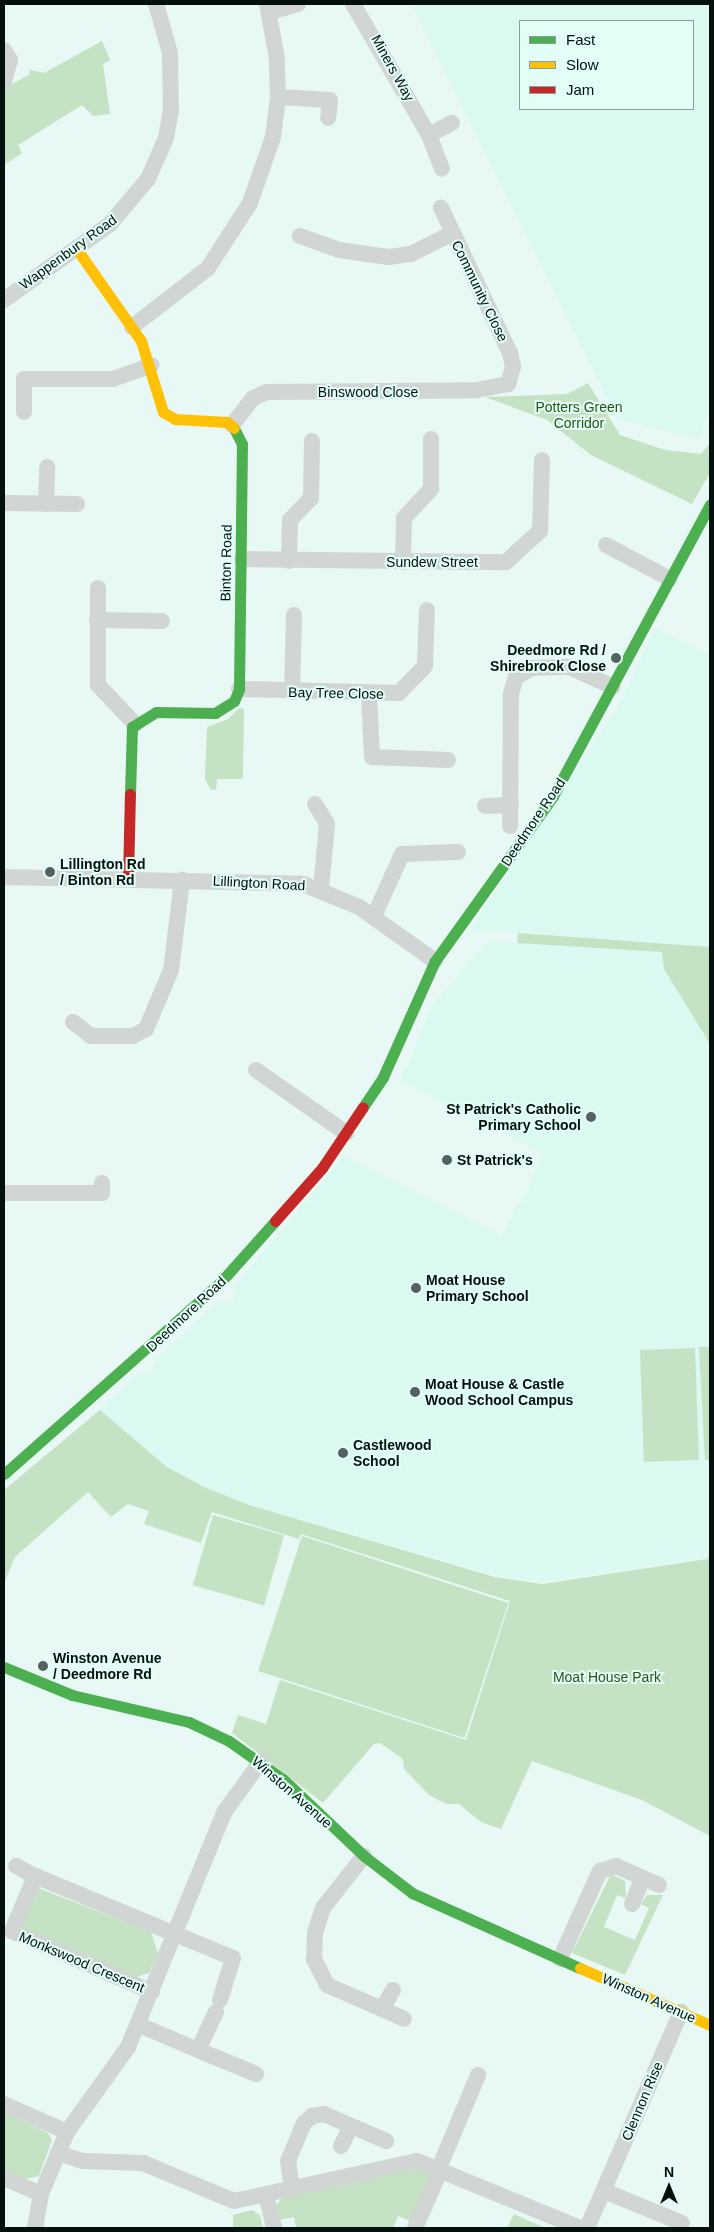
<!DOCTYPE html>
<html>
<head>
<meta charset="utf-8">
<style>
  body { margin:0 }
  #map { position:relative; width:714px; height:2232px; overflow:hidden; background:#e8f8f4; font-family:Arial,sans-serif }
  div>[style] { position:absolute }
  .built>* { inset:0; background:#d9f9f1 }
  .green>* { inset:0; background:#c5e2c4; transform-origin:0 0 }
  .street>* { height:16px; margin:-8px; padding:0 8px; transform-origin:8px; border-radius:8px; background:#d1d5d4 }
  .fast>* { height:11px; margin:-5.5px; padding:0 5.5px; transform-origin:5.5px; border-radius:5.5px; background:#4caf50 }
  .slow>* { height:11px; margin:-5.5px; padding:0 5.5px; transform-origin:5.5px; border-radius:5.5px; background:#ffc107 }
  .jam>* { height:11px; margin:-5.5px; padding:0 5.5px; transform-origin:5.5px; border-radius:5.5px; background:#c62828 }
  .dots>* { width:14px; height:14px; translate:-50% -50%; box-sizing:border-box; border:2px solid #e2fef7; border-radius:50% }
  span { translate:-50% -50%; white-space:nowrap; text-align:center; line-height:1.15; -webkit-text-stroke:4px #e2fef7; paint-order:stroke }
  .street-label { font-size:14px; color:#04100d }
  .park-label { font-size:14px; color:#285515 }
  .poi-label { font-size:14px; color:#04100d; font-weight:700 }
  .right { translate:-100% -50%; text-align:right }
  .left { translate:0 -50%; text-align:left }
  .frame { position:absolute; inset:0; border:5px solid #04100d; pointer-events:none }
  .legend { position:absolute; left:519px; top:20px; width:175px; height:90px; box-sizing:border-box; background:#e2fef7; border:1px solid #899f99; margin:0; padding:6px 9px; list-style:none; font-size:15px; color:#04100d }
  .legend li { display:flex; align-items:center; gap:10px; height:25px }
  .legend b { width:25px; border:1px solid #899f99 }
  .north { position:absolute; left:644px; top:2162px; width:50px; height:50px; -webkit-text-stroke:4px #e2fef7; paint-order:stroke; rotate:0deg; font-size:14px; font-weight:700; line-height:20px; text-align:center; color:#04100d }
  .north::after { content:''; display:block; margin:auto; width:18px; height:22px; background:#04100d; clip-path:polygon(50% 0,100% 100%,50% 72%,0 100%) }
</style>
</head>
<body>
<div id="map">
  <div class="built">
    <i style="clip-path:polygon(evenodd,412px 4px,710px 4px,710px 405px,700px 439px,617px 418px,412px 4px,520px 21px,693px 21px,693px 109px,520px 109px,520px 21px)"></i>
    <i style="clip-path:polygon(655px 628px,710px 655px,710px 947px,471px 929px,620px 704px)"></i>
    <i style="clip-path:polygon(489px 941px,662px 952px,664px 969px,710px 1044px,710px 1552px,706px 1558px,541px 1582px,495px 1575px,250px 1505px,206px 1488px,169px 1467px,100px 1410px,139px 1374px,151px 1374px,158px 1357px,218px 1302px,230px 1304px,235px 1298px,234px 1287px,344px 1157px,502px 1236px,518px 1203px,522px 1205px,543px 1153px,401px 1081px,432px 1006px)"></i>
  </div>
  <div class="green">
    <i style="clip-path:polygon(102px 41px,110px 60px,103px 64px,110px 114px,93px 116px,82px 105px,18px 145px,22px 153px,4px 165px,4px 88px,29px 75px,30px 70px,44px 73px)"></i>
    <i style="clip-path:polygon(588px 383px,620px 435px,665px 450px,701px 454px,710px 443px,710px 473px,692px 504px,591px 455px,547px 420px,485px 397px,567px 394px)"></i>
    <i style="clip-path:polygon(239px 708px,244px 709px,243px 779px,217px 779px,216px 790px,211px 790px,205px 779px,207px 727px,228px 719px)"></i>
    <i style="clip-path:polygon(518px 933px,710px 947px,710px 1044px,664px 969px,662px 952px,517px 943px)"></i>
    <i style="clip-path:polygon(699px 1347px,710px 1347px,710px 1460px,705px 1460px)"></i>
    <i style="left:695px;top:1348px;width:112px;height:55px;rotate:88deg"></i>
    <i style="clip-path:polygon(100px 1410px,167px 1467px,206px 1488px,252px 1506px,495px 1577px,542px 1584px,707px 1559px,710px 1554px,710px 1836px,642px 1800px,532px 1761px,501px 1829px,481px 1822px,459px 1804px,446px 1804px,429px 1795px,404px 1769px,403px 1759px,380px 1743px,374px 1744px,323px 1803px,232px 1733px,238px 1715px,266px 1724px,280px 1680px,466px 1740px,510px 1601px,301px 1534px,299px 1539px,212px 1512px,201px 1543px,144px 1524px,149px 1511px,128px 1504px,111px 1517px,88px 1492px,15px 1557px,4px 1584px,4px 1490px)"></i>
    <i style="left:213px;top:1515px;width:74px;height:73px;rotate:16deg"></i>
    <i style="left:302px;top:1536px;width:217px;height:142px;rotate:18deg"></i>
    <i style="clip-path:polygon(611px 1874px,625px 1881px,626px 1898px,617px 1895px,604px 1927px,635px 1940px,649px 1908px,641px 1904px,647px 1895px,663px 1895px,625px 1975px,572px 1953px)"></i>
    <i style="clip-path:polygon(38px 1888px,151px 1932px,158px 1953px,149px 1973px,133px 1978px,25px 1932px,22px 1925px)"></i>
    <i style="clip-path:polygon(4px 2112px,48px 2133px,52px 2140px,39px 2176px,26px 2179px,4px 2171px)"></i>
    <i style="clip-path:polygon(415px 2167px,430px 2175px,412px 2222px,398px 2216px,393px 2228px,296px 2228px,294px 2217px,279px 2220px,277px 2204px,283px 2197px)"></i>
    <i style="clip-path:polygon(252px 2210px,260px 2215px,263px 2228px,233px 2228px,233px 2215px)"></i>
    <i style="clip-path:polygon(514px 2214px,545px 2228px,507px 2228px)"></i>
  </div>
  <div class="street">
    <i style="left:353px;top:4px;width:151px;rotate:59.9deg"></i>
    <i style="left:429px;top:135px;width:36px;rotate:69deg"></i>
    <i style="left:270px;top:12px;width:29px;rotate:-16deg"></i>
    <i style="left:4px;top:50px;width:12px;rotate:59deg"></i>
    <i style="left:10px;top:60px;width:22px;rotate:106deg"></i>
    <i style="left:278px;top:97px;width:52px;rotate:3.3deg"></i>
    <i style="left:330px;top:100px;width:18px;rotate:96deg"></i>
    <i style="left:429px;top:135px;width:26px;rotate:-28deg"></i>
    <i style="left:300px;top:236px;width:41px;rotate:19.7deg"></i>
    <i style="left:339px;top:250px;width:50px;rotate:8deg"></i>
    <i style="left:389px;top:257px;width:22px;rotate:-8deg"></i>
    <i style="left:411px;top:254px;width:47px;rotate:-26.6deg"></i>
    <i style="left:4px;top:300px;width:130px;rotate:-35.6deg"></i>
    <i style="left:110px;top:224px;width:59px;rotate:-49.8deg"></i>
    <i style="left:148px;top:179px;width:45px;rotate:-66.3deg"></i>
    <i style="left:166px;top:138px;width:27px;rotate:-80deg"></i>
    <i style="left:171px;top:111px;width:58px;rotate:-91deg"></i>
    <i style="left:170px;top:53px;width:51px;rotate:-105.9deg"></i>
    <i style="left:132px;top:327px;width:96px;rotate:-37.8deg"></i>
    <i style="left:208px;top:268px;width:77px;rotate:-57.1deg"></i>
    <i style="left:250px;top:203px;width:70px;rotate:-70.8deg"></i>
    <i style="left:273px;top:137px;width:40px;rotate:-82.9deg"></i>
    <i style="left:278px;top:97px;width:38px;rotate:-92deg"></i>
    <i style="left:277px;top:59px;width:56px;rotate:-100.3deg"></i>
    <i style="left:24px;top:412px;width:33px;rotate:-90deg"></i>
    <i style="left:24px;top:379px;width:89px"></i>
    <i style="left:113px;top:379px;width:41px;rotate:-19.7deg"></i>
    <i style="left:232px;top:425px;width:34px;rotate:-52deg"></i>
    <i style="left:253px;top:398px;width:15px;rotate:-23deg"></i>
    <i style="left:267px;top:392px;width:210px;rotate:-0.5deg"></i>
    <i style="left:477px;top:390px;width:32px;rotate:-11deg"></i>
    <i style="left:508px;top:384px;width:19px;rotate:-74deg"></i>
    <i style="left:513px;top:366px;width:13px;rotate:-103deg"></i>
    <i style="left:510px;top:353px;width:161px;rotate:-115.4deg"></i>
    <i style="left:4px;top:503px;width:73px;rotate:0.8deg"></i>
    <i style="left:46px;top:504px;width:37px;rotate:-88deg"></i>
    <i style="left:606px;top:545px;width:72px;rotate:28deg"></i>
    <i style="left:242px;top:559px;width:264px;rotate:0.7deg"></i>
    <i style="left:506px;top:562px;width:46px;rotate:-42.4deg"></i>
    <i style="left:540px;top:531px;width:71px;rotate:-88.4deg"></i>
    <i style="left:289px;top:561px;width:41px;rotate:-88.6deg"></i>
    <i style="left:290px;top:520px;width:30px;rotate:-46deg"></i>
    <i style="left:311px;top:498px;width:57px;rotate:-89deg"></i>
    <i style="left:403px;top:562px;width:44px;rotate:-88.7deg"></i>
    <i style="left:404px;top:518px;width:40px;rotate:-47deg"></i>
    <i style="left:431px;top:489px;width:50px;rotate:-90deg"></i>
    <i style="left:98px;top:588px;width:97px;rotate:90deg"></i>
    <i style="left:98px;top:685px;width:54px;rotate:46.5deg"></i>
    <i style="left:97px;top:620px;width:65px;rotate:0.9deg"></i>
    <i style="left:239px;top:689px;width:160px;rotate:1.4deg"></i>
    <i style="left:399px;top:693px;width:37px;rotate:-46deg"></i>
    <i style="left:425px;top:666px;width:56px;rotate:-88deg"></i>
    <i style="left:292px;top:692px;width:77px;rotate:-88.5deg"></i>
    <i style="left:369px;top:693px;width:64px;rotate:87.3deg"></i>
    <i style="left:372px;top:757px;width:76px;rotate:2.3deg"></i>
    <i style="left:315px;top:804px;width:23px;rotate:59deg"></i>
    <i style="left:327px;top:824px;width:65px;rotate:95.3deg"></i>
    <i style="left:485px;top:806px;width:26px;rotate:-2deg"></i>
    <i style="left:510px;top:826px;width:132px;rotate:-89.6deg"></i>
    <i style="left:511px;top:694px;width:18px;rotate:-74deg"></i>
    <i style="left:516px;top:677px;width:18px;rotate:-29deg"></i>
    <i style="left:532px;top:668px;width:37px;rotate:-2deg"></i>
    <i style="left:569px;top:667px;width:48px;rotate:24.4deg"></i>
    <i style="left:4px;top:877px;width:299px;rotate:1.3deg"></i>
    <i style="left:303px;top:884px;width:61px;rotate:22.3deg"></i>
    <i style="left:359px;top:907px;width:93px;rotate:35.4deg"></i>
    <i style="left:374px;top:916px;width:68px;rotate:-65.7deg"></i>
    <i style="left:402px;top:854px;width:56px;rotate:-2deg"></i>
    <i style="left:73px;top:1022px;width:23px;rotate:38deg"></i>
    <i style="left:91px;top:1036px;width:42px"></i>
    <i style="left:133px;top:1036px;width:15px;rotate:-28deg"></i>
    <i style="left:146px;top:1029px;width:64px;rotate:-67deg"></i>
    <i style="left:171px;top:970px;width:91px;rotate:-83deg"></i>
    <i style="left:256px;top:1070px;width:110px;rotate:35deg"></i>
    <i style="left:4px;top:1193px;width:98px"></i>
    <i style="left:102px;top:1193px;width:10px;rotate:-90deg"></i>
    <i style="left:364px;top:1856px;width:66px;rotate:128.3deg"></i>
    <i style="left:323px;top:1908px;width:26px;rotate:108deg"></i>
    <i style="left:315px;top:1933px;width:26px;rotate:92deg"></i>
    <i style="left:314px;top:1959px;width:29px;rotate:63deg"></i>
    <i style="left:327px;top:1985px;width:60px;rotate:23.6deg"></i>
    <i style="left:382px;top:2009px;width:22px;rotate:-60deg"></i>
    <i style="left:16px;top:1866px;width:21px;rotate:28deg"></i>
    <i style="left:632px;top:1904px;width:28px;rotate:-67deg"></i>
    <i style="left:560px;top:1959px;width:97px;rotate:-65.6deg"></i>
    <i style="left:600px;top:1871px;width:17px;rotate:-17deg"></i>
    <i style="left:616px;top:1866px;width:47px;rotate:23.8deg"></i>
    <i style="left:152px;top:1992px;width:153px;rotate:-156.5deg"></i>
    <i style="left:12px;top:1931px;width:60px;rotate:-67.3deg"></i>
    <i style="left:35px;top:1876px;width:214px;rotate:22.5deg"></i>
    <i style="left:233px;top:1958px;width:44px;rotate:107.2deg"></i>
    <i style="left:382px;top:2009px;width:24px;rotate:24deg"></i>
    <i style="left:139px;top:2025px;width:64px;rotate:23deg"></i>
    <i style="left:198px;top:2050px;width:42px;rotate:-64.7deg"></i>
    <i style="left:198px;top:2050px;width:63px;rotate:22.5deg"></i>
    <i style="left:4px;top:2104px;width:69px;rotate:24deg"></i>
    <i style="left:341px;top:2146px;width:22px;rotate:-63deg"></i>
    <i style="left:58px;top:2153px;width:26px;rotate:18deg"></i>
    <i style="left:83px;top:2161px;width:60px;rotate:1.9deg"></i>
    <i style="left:143px;top:2163px;width:99px;rotate:22.7deg"></i>
    <i style="left:234px;top:2201px;width:187px;rotate:-12.3deg"></i>
    <i style="left:417px;top:2161px;width:176px;rotate:22.3deg"></i>
    <i style="left:439px;top:2168px;width:101px;rotate:-67.2deg"></i>
    <i style="left:4px;top:2178px;width:40px;rotate:23.4deg"></i>
    <i style="left:292px;top:2189px;width:28px;rotate:-98deg"></i>
    <i style="left:288px;top:2161px;width:41px;rotate:-67.2deg"></i>
    <i style="left:304px;top:2123px;width:11px;rotate:-41deg"></i>
    <i style="left:312px;top:2116px;width:12px;rotate:-9deg"></i>
    <i style="left:324px;top:2114px;width:68px;rotate:23.5deg"></i>
    <i style="left:604px;top:2191px;width:84px;rotate:22.3deg"></i>
    <i style="left:266px;top:2195px;width:34px;rotate:76deg"></i>
    <i style="left:35px;top:2228px;width:35px;rotate:-80deg"></i>
    <i style="left:41px;top:2194px;width:67px;rotate:-67.2deg"></i>
    <i style="left:67px;top:2132px;width:105px;rotate:-54.3deg"></i>
    <i style="left:128px;top:2047px;width:255px;rotate:-67.7deg"></i>
    <i style="left:225px;top:1811px;width:62px;rotate:-54.2deg"></i>
    <i style="left:415px;top:2228px;width:64px;rotate:-66.2deg"></i>
    <i style="left:587px;top:2228px;width:236px;rotate:-66.5deg"></i>
  </div>
  <div class="fast">
    <i style="left:130px;top:794px;width:67px;rotate:-88.3deg"></i>
    <i style="left:132px;top:727px;width:28px;rotate:-32deg"></i>
    <i style="left:156px;top:712px;width:59px;rotate:1deg"></i>
    <i style="left:215px;top:713px;width:22px;rotate:-32deg"></i>
    <i style="left:234px;top:701px;width:13px;rotate:-67deg"></i>
    <i style="left:239px;top:689px;width:245px;rotate:-89.3deg"></i>
    <i style="left:242px;top:444px;width:18px;rotate:-117deg"></i>
    <i style="left:363px;top:1107px;width:36px;rotate:-56deg"></i>
    <i style="left:383px;top:1077px;width:127px;rotate:-65.9deg"></i>
    <i style="left:435px;top:961px;width:203px;rotate:-54.4deg"></i>
    <i style="left:553px;top:796px;width:331px;rotate:-61.7deg"></i>
    <i style="left:4px;top:1474px;width:286px;rotate:-41.5deg"></i>
    <i style="left:218px;top:1285px;width:86px;rotate:-48.3deg"></i>
    <i style="left:4px;top:1667px;width:74px;rotate:22.4deg"></i>
    <i style="left:72px;top:1695px;width:120px;rotate:13deg"></i>
    <i style="left:189px;top:1722px;width:44px;rotate:25.4deg"></i>
    <i style="left:229px;top:1741px;width:67px;rotate:35.3deg"></i>
    <i style="left:284px;top:1780px;width:110px;rotate:43.5deg"></i>
    <i style="left:364px;top:1856px;width:61px;rotate:37.6deg"></i>
    <i style="left:412px;top:1893px;width:184px;rotate:24.1deg"></i>
  </div>
  <div class="slow">
    <i style="left:76px;top:248px;width:113px;rotate:55deg"></i>
    <i style="left:141px;top:341px;width:74px;rotate:72.8deg"></i>
    <i style="left:163px;top:412px;width:14px;rotate:30deg"></i>
    <i style="left:175px;top:419px;width:52px;rotate:3.3deg"></i>
    <i style="left:227px;top:422px;width:9px;rotate:41deg"></i>
    <i style="left:580px;top:1968px;width:142px;rotate:23.7deg"></i>
  </div>
  <div class="jam">
    <i style="left:128px;top:879px;width:85px;rotate:-88.7deg"></i>
    <i style="left:275px;top:1221px;width:71px;rotate:-48.4deg"></i>
    <i style="left:322px;top:1168px;width:73px;rotate:-56.1deg"></i>
  </div>
  <div class="dots">
    <i style="left:616px;top:658px;background:#54615e"></i>
    <i style="left:50px;top:872px;background:#54615e"></i>
    <i style="left:591px;top:1117px;background:#54615e"></i>
    <i style="left:447px;top:1160px;background:#54615e"></i>
    <i style="left:416px;top:1288px;background:#54615e"></i>
    <i style="left:415px;top:1392px;background:#54615e"></i>
    <i style="left:343px;top:1453px;background:#54615e"></i>
    <i style="left:43px;top:1666px;background:#54615e"></i>
  </div>
  <div class="street-label">
    <span style="left:393px;top:68px;rotate:61deg">Miners Way</span>
    <span style="left:68px;top:252px;rotate:-36deg">Wappenbury Road</span>
    <span style="left:480px;top:291px;rotate:64deg">Community Close</span>
    <span style="left:368px;top:392px">Binswood Close</span>
    <span style="left:432px;top:562px">Sundew Street</span>
    <span style="left:226px;top:563px;rotate:-89deg">Binton Road</span>
    <span style="left:336px;top:693px;rotate:1deg">Bay Tree Close</span>
    <span style="left:533px;top:822px;rotate:-56deg">Deedmore Road</span>
    <span style="left:259px;top:883px;rotate:3deg">Lillington Road</span>
    <span style="left:186px;top:1314px;rotate:-43deg">Deedmore Road</span>
    <span style="left:292px;top:1792px;rotate:41deg">Winston Avenue</span>
    <span style="left:82px;top:1962px;rotate:23deg">Monkswood Crescent</span>
    <span style="left:649px;top:1998px;rotate:24deg">Winston Avenue</span>
    <span style="left:642px;top:2101px;rotate:-67deg">Clennon Rise</span>
  </div>
  <div class="park-label">
    <span style="left:579px;top:415px">Potters Green<br>Corridor</span>
    <span style="left:607px;top:1677px">Moat House Park</span>
  </div>
  <div class="poi-label">
    <span class="right" style="left:606px;top:658px">Deedmore Rd /<br>Shirebrook Close</span>
    <span class="left" style="left:60px;top:872px">Lillington Rd<br>/ Binton Rd</span>
    <span class="right" style="left:581px;top:1117px">St Patrick's Catholic<br>Primary School</span>
    <span class="left" style="left:457px;top:1160px">St Patrick's</span>
    <span class="left" style="left:426px;top:1288px">Moat House<br>Primary School</span>
    <span class="left" style="left:425px;top:1392px">Moat House &amp; Castle<br>Wood School Campus</span>
    <span class="left" style="left:353px;top:1453px">Castlewood<br>School</span>
    <span class="left" style="left:53px;top:1666px">Winston Avenue<br>/ Deedmore Rd</span>
  </div>
  <div class="frame"></div>
  <ul class="legend">
  <li><b style="height:6px;background:#4caf50"></b>Fast</li>
  <li><b style="height:6px;background:#ffc107"></b>Slow</li>
  <li><b style="height:6px;background:#c62828"></b>Jam</li>
  </ul>
  <div class="north">N</div>
</div>
</body>
</html>
